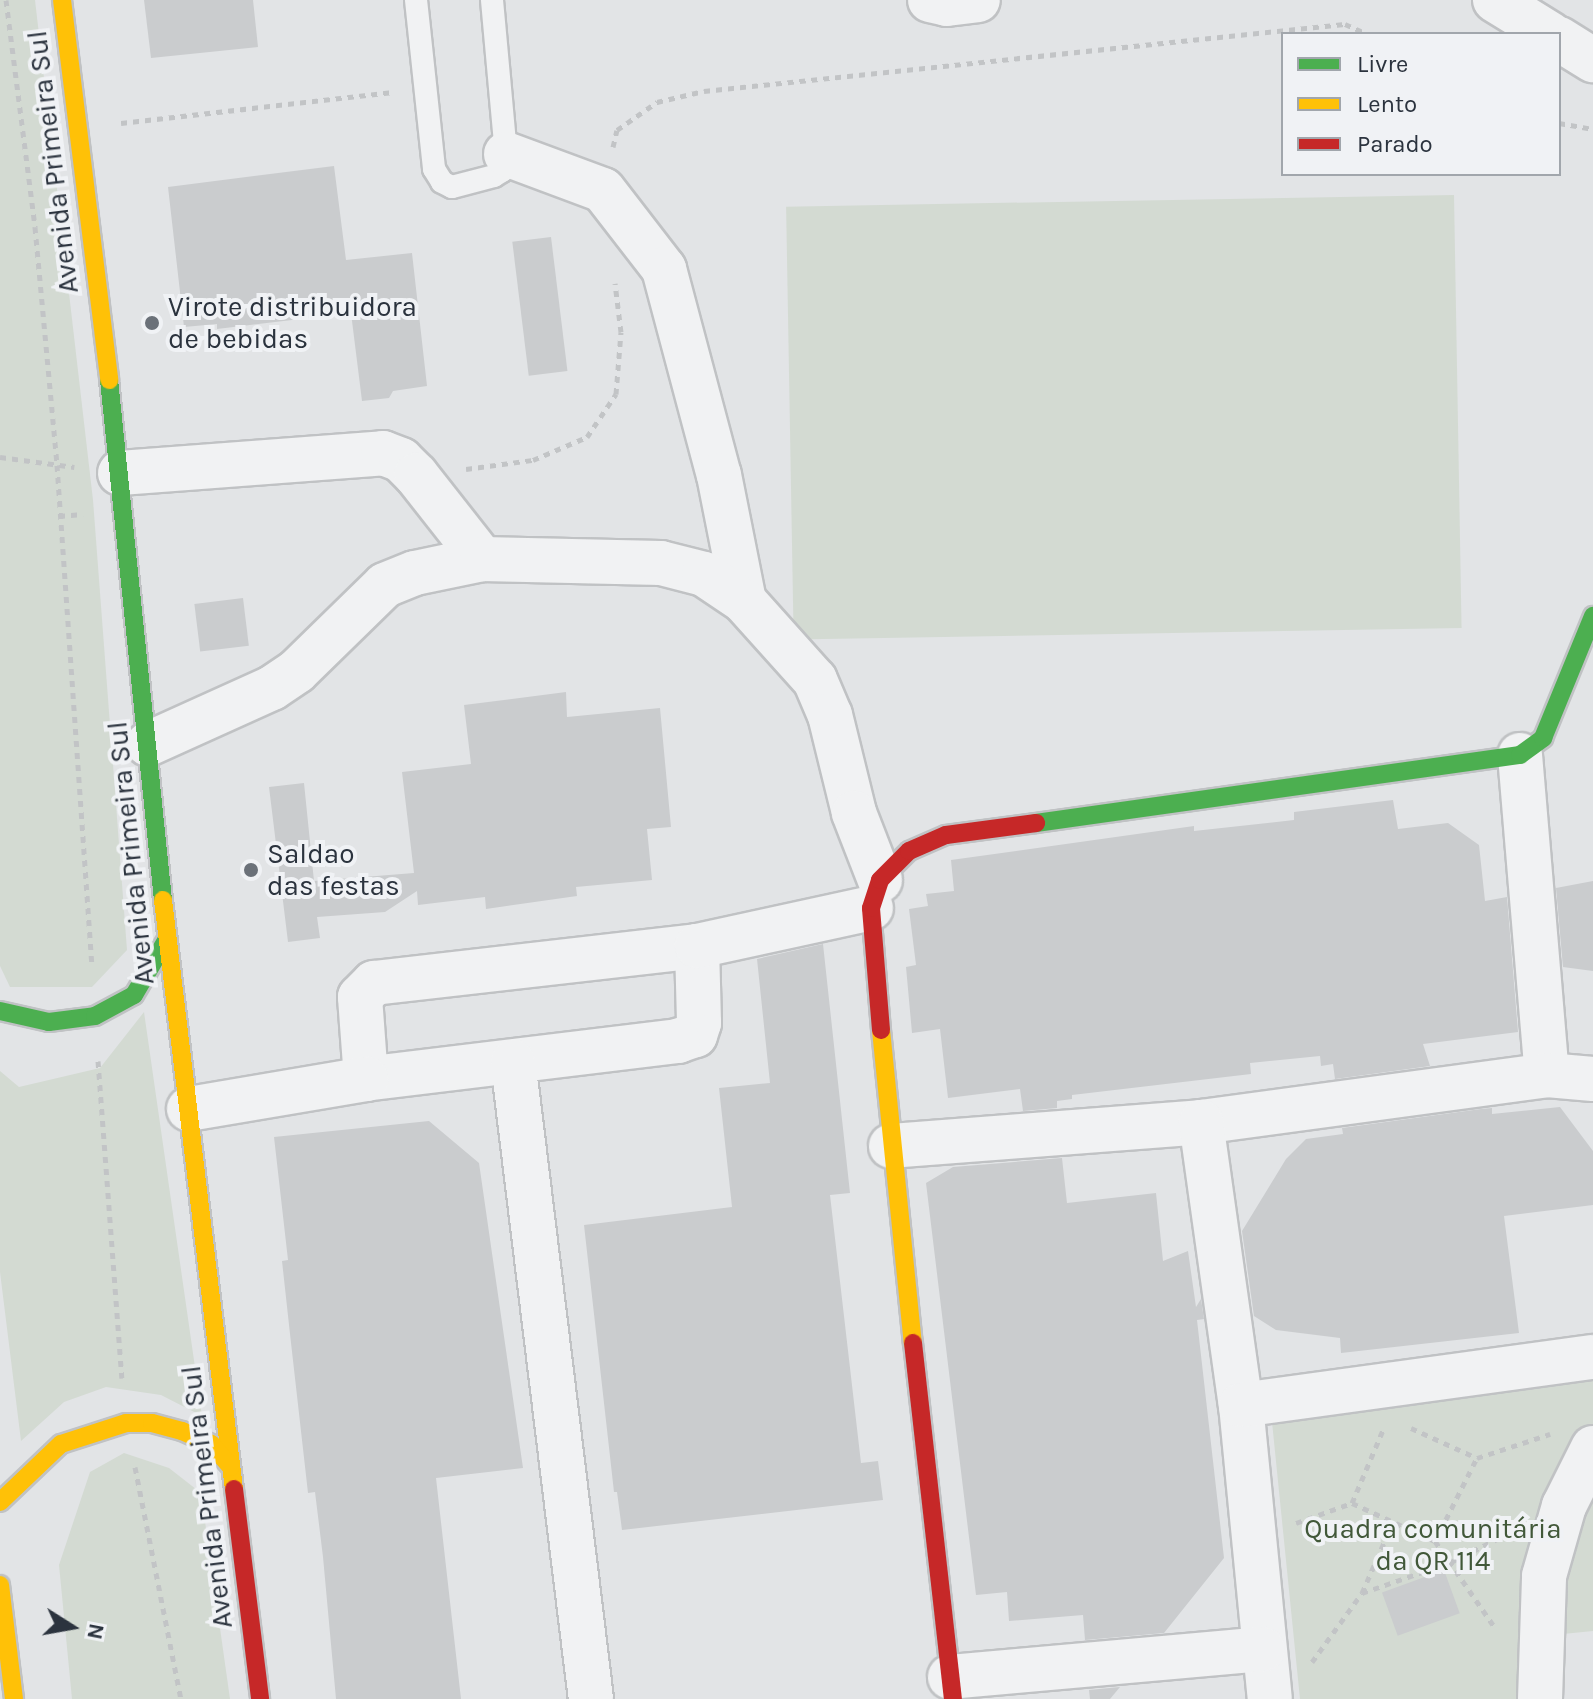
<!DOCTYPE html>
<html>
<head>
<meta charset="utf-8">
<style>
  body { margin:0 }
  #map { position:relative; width:1593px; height:1699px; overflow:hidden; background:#e2e4e6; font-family:Karla,sans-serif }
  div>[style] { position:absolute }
  .green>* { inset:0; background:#d3dad2; transform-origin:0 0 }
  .building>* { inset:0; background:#caccce; transform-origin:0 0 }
  .path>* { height:5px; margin-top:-2.5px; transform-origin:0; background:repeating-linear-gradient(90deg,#c2c4c6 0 6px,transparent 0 12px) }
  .roads { filter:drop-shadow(2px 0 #c0c2c4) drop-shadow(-2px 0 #c0c2c4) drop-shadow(0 2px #c0c2c4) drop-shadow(0 -2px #c0c2c4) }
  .lane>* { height:22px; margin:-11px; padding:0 11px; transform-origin:11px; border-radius:11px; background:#f1f2f3 }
  .street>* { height:44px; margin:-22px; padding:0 22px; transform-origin:22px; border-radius:22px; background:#f1f2f3 }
  .fast>* { height:18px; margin:-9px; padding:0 9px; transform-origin:9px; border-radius:9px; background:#4caf50 }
  .slow>* { height:18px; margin:-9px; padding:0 9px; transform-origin:9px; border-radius:9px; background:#ffc107 }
  .jam>* { height:18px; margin:-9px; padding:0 9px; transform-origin:9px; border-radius:9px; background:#c62828 }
  .dots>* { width:22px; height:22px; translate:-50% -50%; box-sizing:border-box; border:4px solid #f0f2f5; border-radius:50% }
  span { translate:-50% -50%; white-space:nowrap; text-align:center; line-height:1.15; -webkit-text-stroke:8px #f0f2f5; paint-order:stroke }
  .street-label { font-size:28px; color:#2b333e }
  .poi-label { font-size:28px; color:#2b333e }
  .left { translate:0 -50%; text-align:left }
  .park-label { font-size:28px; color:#415839 }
  .legend { position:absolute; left:1281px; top:32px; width:280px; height:144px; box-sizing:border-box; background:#f0f2f5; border:2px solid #a1a6ac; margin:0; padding:10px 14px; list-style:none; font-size:24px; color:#2b333e }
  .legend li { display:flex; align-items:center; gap:16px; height:40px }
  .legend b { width:40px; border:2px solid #a1a6ac }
  .north { position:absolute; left:32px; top:1587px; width:80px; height:80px; -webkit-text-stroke:6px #f0f2f5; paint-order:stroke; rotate:101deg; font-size:22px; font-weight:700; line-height:32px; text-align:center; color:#2b333e }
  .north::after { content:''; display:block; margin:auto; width:28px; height:36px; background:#2b333e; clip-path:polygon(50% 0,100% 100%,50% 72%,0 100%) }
</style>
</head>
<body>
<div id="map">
  <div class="green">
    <i style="clip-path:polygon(0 0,35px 0,93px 500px,127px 950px,92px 987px,10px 987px,0 966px)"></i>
    <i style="left:1454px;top:195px;width:433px;height:668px;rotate:89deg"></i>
    <i style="clip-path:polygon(144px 1012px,202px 1416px,161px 1395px,106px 1387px,64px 1402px,21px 1441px,0 1272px,0 1071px,19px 1087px,100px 1068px)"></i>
    <i style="clip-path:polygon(1593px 1378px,1593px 1631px,1553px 1635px,1541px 1699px,1300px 1699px,1271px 1412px)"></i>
    <i style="clip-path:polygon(124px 1453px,169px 1468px,201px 1493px,230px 1699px,72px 1699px,59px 1565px,90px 1472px)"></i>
  </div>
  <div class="building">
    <i style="clip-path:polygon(144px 0,253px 0,258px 47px,151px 58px)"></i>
    <i style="clip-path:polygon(334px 166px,346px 260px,412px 253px,427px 386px,393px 391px,389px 398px,362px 401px,351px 313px,217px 329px,217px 324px,184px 327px,168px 187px)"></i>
    <i style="left:551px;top:237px;width:135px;height:39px;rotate:83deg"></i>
    <i style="left:243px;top:598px;width:48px;height:49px;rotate:83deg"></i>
    <i style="clip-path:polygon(566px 692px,567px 717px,660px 708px,671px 827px,647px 829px,652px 880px,576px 887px,577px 896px,486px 909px,485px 897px,418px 905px,417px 891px,385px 912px,317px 917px,320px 938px,288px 942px,269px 787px,304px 783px,314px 881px,414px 873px,402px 772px,471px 764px,464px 705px)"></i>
    <i style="clip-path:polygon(1393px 800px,1398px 829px,1448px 823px,1479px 845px,1485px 901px,1507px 897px,1518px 1032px,1423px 1044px,1430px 1066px,1335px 1079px,1333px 1064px,1321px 1066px,1320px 1056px,1250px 1063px,1251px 1074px,1072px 1095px,1072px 1099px,1057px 1101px,1057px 1108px,1023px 1111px,1020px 1089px,948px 1098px,940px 1029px,912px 1033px,906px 967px,916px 965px,909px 909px,928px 906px,926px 894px,954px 891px,951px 860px,1194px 826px,1194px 831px,1294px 820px,1294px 812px)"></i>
    <i style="clip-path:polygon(1593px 881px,1593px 971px,1563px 967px,1556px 888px)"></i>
    <i style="clip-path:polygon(823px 944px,850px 1193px,830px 1195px,861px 1463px,878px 1461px,883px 1500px,622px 1530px,617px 1492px,614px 1492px,584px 1225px,732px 1207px,719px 1088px,770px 1083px,757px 959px)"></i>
    <i style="clip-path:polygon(1560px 1107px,1593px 1151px,1593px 1205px,1504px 1216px,1519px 1333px,1341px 1353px,1340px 1338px,1276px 1330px,1254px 1316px,1242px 1231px,1286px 1159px,1306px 1139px,1343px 1134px,1342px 1128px,1481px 1109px,1492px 1108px,1492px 1114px)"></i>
    <i style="clip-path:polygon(429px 1121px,479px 1163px,523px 1468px,436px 1478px,461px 1699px,336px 1699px,323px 1557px,315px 1492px,308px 1493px,290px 1334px,282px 1261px,288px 1260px,274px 1137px)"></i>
    <i style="clip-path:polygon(1062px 1158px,1067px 1203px,1156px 1193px,1163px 1261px,1188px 1251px,1196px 1307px,1201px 1299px,1204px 1319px,1197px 1320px,1224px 1558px,1164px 1633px,1085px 1640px,1083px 1615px,1009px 1621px,1007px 1592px,976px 1595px,926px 1183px,953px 1167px)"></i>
    <i style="left:1444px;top:1570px;width:46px;height:66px;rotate:70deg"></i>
    <i style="clip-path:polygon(1120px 1687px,1110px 1699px,1090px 1699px,1089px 1690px)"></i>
  </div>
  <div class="path">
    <i style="left:6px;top:0;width:229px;rotate:82.7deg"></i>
    <i style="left:35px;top:227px;width:239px;rotate:84.7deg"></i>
    <i style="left:57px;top:465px;width:503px;rotate:86.01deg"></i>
    <i style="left:121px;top:123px;width:274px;rotate:-6.5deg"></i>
    <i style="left:1559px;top:123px;width:35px;rotate:10deg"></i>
    <i style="left:613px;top:147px;width:17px;rotate:-77deg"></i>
    <i style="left:617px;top:130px;width:49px;rotate:-35deg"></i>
    <i style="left:657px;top:102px;width:48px;rotate:-13.2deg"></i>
    <i style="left:704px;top:91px;width:644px;rotate:-5.97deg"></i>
    <i style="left:1345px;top:24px;width:24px;rotate:24deg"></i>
    <i style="left:0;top:457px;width:75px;rotate:7.7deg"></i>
    <i style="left:466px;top:469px;width:68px;rotate:-7.7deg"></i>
    <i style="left:533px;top:460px;width:59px;rotate:-23.1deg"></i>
    <i style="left:587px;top:437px;width:52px;rotate:-56deg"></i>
    <i style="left:616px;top:394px;width:62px;rotate:-85.4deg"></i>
    <i style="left:621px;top:332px;width:49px;rotate:-97deg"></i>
    <i style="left:59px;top:516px;width:24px;rotate:-5deg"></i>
    <i style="left:98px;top:1061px;width:318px;rotate:85.7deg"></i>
    <i style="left:1411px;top:1428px;width:72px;rotate:24.4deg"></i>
    <i style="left:1477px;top:1458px;width:77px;rotate:-18.2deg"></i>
    <i style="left:135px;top:1467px;width:237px;rotate:78.8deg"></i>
    <i style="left:1352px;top:1503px;width:91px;rotate:24.6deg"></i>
    <i style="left:1435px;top:1541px;width:93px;rotate:-63.2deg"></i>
    <i style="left:1296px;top:1523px;width:59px;rotate:-19.7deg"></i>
    <i style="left:1352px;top:1503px;width:79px;rotate:-67deg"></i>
    <i style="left:1435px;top:1541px;width:107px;rotate:55.3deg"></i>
    <i style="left:1362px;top:1593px;width:94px;rotate:-19.2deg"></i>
    <i style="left:1451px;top:1562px;width:65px;rotate:-26.6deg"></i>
    <i style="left:1312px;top:1662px;width:85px;rotate:-54.1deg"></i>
    <i style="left:1362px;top:1593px;width:77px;rotate:-66.4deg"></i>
  </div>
  <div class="roads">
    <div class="lane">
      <i style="left:416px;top:0;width:170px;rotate:83.9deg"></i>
      <i style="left:434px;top:169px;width:15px;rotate:58deg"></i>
      <i style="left:442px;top:182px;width:11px;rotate:27deg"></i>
      <i style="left:452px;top:187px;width:43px;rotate:-14.7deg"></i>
      <i style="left:494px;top:176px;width:9px;rotate:-32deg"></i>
      <i style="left:502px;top:171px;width:17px;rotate:-77deg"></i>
      <i style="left:506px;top:154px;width:155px;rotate:-95.2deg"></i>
    </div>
    <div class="street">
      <i style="left:930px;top:0;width:17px;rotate:13deg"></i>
      <i style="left:947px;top:4px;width:31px;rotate:-7deg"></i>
      <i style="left:1495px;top:0;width:65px;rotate:31.7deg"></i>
      <i style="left:1559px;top:39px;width:40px;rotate:32deg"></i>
      <i style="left:506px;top:154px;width:103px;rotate:20.4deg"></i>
      <i style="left:603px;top:190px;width:100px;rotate:52.3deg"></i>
      <i style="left:664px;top:269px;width:213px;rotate:75.1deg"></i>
      <i style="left:719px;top:475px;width:128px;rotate:78.8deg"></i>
      <i style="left:120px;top:473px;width:264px;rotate:-4.3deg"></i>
      <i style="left:383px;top:453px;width:19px;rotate:21deg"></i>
      <i style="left:401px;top:460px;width:21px;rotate:45deg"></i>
      <i style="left:416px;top:475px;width:107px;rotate:51.8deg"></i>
      <i style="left:148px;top:744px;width:136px;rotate:-24.3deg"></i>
      <i style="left:272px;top:688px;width:30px;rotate:-34deg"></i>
      <i style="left:297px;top:671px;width:123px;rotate:-44.3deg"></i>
      <i style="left:385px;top:585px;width:32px;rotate:-22deg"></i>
      <i style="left:415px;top:573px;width:68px;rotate:-11.8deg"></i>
      <i style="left:482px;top:559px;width:179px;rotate:1.3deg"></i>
      <i style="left:661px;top:563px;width:44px;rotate:14.3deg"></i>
      <i style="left:704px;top:574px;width:48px;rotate:34deg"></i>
      <i style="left:744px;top:601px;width:106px;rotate:48.1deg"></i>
      <i style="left:815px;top:680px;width:38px;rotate:67deg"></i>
      <i style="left:830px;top:715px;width:101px;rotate:76.2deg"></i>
      <i style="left:854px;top:813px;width:72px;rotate:68.8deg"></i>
      <i style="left:1520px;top:755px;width:321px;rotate:85.2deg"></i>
      <i style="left:697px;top:946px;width:77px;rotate:88.5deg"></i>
      <i style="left:699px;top:1023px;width:13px;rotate:108deg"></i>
      <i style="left:695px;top:1035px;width:18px;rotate:161deg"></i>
      <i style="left:678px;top:1041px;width:314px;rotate:173.1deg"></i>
      <i style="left:366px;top:1079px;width:82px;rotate:-94.2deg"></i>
      <i style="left:360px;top:997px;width:20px;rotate:-45deg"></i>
      <i style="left:374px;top:983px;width:325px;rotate:-6.5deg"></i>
      <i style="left:697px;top:946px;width:178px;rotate:-12.3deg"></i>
      <i style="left:513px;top:1062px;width:642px;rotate:83.02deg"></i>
      <i style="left:189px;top:1109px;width:180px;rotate:-9.6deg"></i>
      <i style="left:1201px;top:1122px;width:349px;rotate:-7.7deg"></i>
      <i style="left:1547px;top:1075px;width:46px;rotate:5deg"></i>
      <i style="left:891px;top:1146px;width:311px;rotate:-4.4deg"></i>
      <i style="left:1201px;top:1122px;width:286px;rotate:82deg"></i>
      <i style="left:1241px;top:1405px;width:295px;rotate:84.4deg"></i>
      <i style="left:1241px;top:1405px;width:355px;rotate:-7.8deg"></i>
      <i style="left:950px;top:1677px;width:314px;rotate:-5.1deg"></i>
      <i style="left:1540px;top:1699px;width:123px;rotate:-88.1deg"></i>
      <i style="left:1544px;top:1576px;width:73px;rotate:-74.1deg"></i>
      <i style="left:1564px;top:1506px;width:65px;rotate:-63.4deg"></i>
    </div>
    <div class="fast">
      <i style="left:109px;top:380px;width:523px;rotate:84.07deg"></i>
      <i style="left:1036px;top:823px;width:489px;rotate:-8deg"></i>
      <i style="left:1520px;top:755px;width:29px;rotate:-36deg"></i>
      <i style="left:1543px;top:738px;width:132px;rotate:-67.7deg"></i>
      <i style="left:0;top:1011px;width:50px;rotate:12.7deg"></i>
      <i style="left:49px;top:1022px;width:46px;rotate:-7.4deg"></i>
      <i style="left:95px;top:1016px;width:44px;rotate:-28.3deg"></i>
      <i style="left:134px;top:995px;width:65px;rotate:-59.5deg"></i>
    </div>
    <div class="slow">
      <i style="left:62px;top:0;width:383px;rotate:82.9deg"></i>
      <i style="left:163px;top:900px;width:593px;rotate:83.13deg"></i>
      <i style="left:881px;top:1030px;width:315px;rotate:84.2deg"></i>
      <i style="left:0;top:1502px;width:84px;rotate:-43.6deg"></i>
      <i style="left:61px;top:1444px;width:68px;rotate:-17.9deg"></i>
      <i style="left:126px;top:1423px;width:26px"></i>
      <i style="left:152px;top:1423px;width:31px;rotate:15deg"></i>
      <i style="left:182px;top:1431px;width:32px;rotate:24deg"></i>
      <i style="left:211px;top:1444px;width:30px;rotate:49deg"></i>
      <i style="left:0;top:1585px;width:115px;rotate:83deg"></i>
    </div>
    <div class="jam">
      <i style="left:881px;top:1030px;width:122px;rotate:-94.7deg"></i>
      <i style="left:871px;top:908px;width:29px;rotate:-72deg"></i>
      <i style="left:880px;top:880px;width:41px;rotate:-45deg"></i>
      <i style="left:909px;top:851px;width:40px;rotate:-23.4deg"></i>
      <i style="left:946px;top:835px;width:91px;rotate:-7.6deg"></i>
      <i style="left:913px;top:1343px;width:358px;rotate:83.6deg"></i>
      <i style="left:234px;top:1489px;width:212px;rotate:82.9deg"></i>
    </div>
  </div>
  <div class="dots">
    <i style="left:152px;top:323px;background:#6b7179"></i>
    <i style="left:251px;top:870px;background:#6b7179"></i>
  </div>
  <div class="street-label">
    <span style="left:53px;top:162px;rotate:-97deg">Avenida Primeira Sul</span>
    <span style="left:131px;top:853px;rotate:-96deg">Avenida Primeira Sul</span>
    <span style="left:207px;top:1497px;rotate:-97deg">Avenida Primeira Sul</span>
  </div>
  <div class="poi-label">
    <span class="left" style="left:168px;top:323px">Virote distribuidora<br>de bebidas</span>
    <span class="left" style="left:267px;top:870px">Saldao<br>das festas</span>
  </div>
  <div class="park-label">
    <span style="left:1433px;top:1545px">Quadra comunitária<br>da QR 114</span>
  </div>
  <ul class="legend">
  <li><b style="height:10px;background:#4caf50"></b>Livre</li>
  <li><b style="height:10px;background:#ffc107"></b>Lento</li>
  <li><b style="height:10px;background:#c62828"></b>Parado</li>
  </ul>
  <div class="north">N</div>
</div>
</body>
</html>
